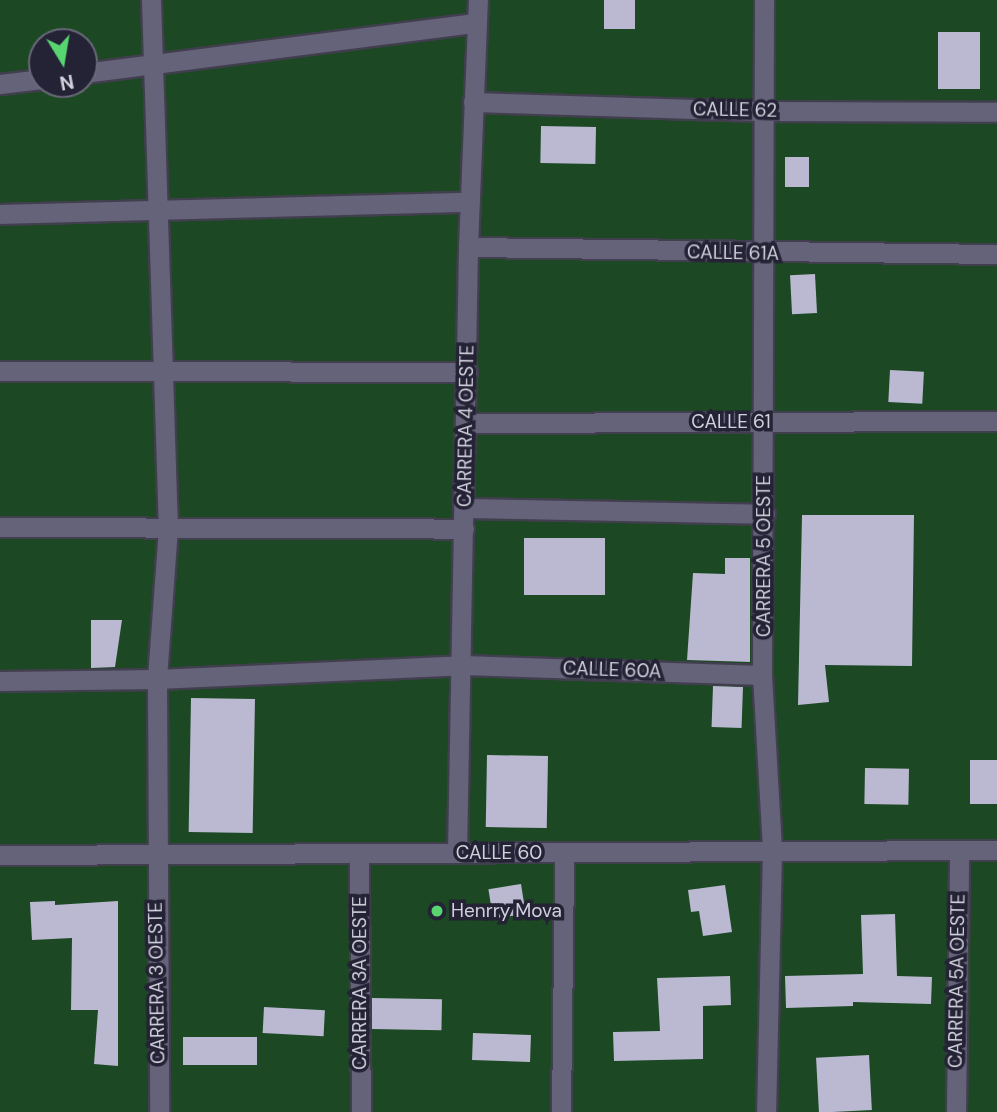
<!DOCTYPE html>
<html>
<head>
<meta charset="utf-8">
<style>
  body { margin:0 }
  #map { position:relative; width:997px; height:1112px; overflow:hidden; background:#242235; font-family:"DM Sans",sans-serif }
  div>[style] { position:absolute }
  .green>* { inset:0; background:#1c4824 }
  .building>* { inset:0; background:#bab9d1; transform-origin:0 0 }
  .roads { filter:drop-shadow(2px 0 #413e4e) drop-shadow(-2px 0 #413e4e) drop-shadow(0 2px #413e4e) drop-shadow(0 -2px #413e4e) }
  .minor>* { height:19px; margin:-9.5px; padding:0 9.5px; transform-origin:9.5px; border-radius:9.5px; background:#656379 }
  .tertiary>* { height:19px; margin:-9.5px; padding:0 9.5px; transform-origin:9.5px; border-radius:9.5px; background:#656379 }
  .dots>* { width:19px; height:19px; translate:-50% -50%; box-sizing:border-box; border:4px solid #242235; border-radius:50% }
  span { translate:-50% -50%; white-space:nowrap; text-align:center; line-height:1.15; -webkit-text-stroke:7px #242235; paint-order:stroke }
  .street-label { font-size:19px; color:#d1d1dd }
  .poi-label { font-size:19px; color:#d1d1dd }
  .left { translate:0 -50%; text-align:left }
  .north { position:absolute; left:28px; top:28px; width:70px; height:70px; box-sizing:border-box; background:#242235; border:2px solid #696878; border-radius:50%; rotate:169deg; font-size:19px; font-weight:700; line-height:28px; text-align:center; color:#d1d1dd }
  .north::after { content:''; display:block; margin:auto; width:24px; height:32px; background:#57d570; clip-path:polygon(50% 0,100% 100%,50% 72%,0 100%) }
</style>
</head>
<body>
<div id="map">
  <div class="green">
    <i style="clip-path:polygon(evenodd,0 0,997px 0,997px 1112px,0 1112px,0 0,42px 42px,84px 42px,84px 84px,42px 84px,42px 42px)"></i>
  </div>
  <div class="building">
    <i style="left:604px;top:0;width:31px;height:29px"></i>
    <i style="left:938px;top:32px;width:42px;height:57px"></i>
    <i style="left:541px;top:126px;width:55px;height:37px;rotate:1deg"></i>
    <i style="left:785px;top:157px;width:24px;height:30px"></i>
    <i style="left:815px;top:274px;width:39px;height:25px;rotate:87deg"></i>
    <i style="left:890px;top:370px;width:34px;height:32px;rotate:3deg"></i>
    <i style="clip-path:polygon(802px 515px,914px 515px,912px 666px,825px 665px,829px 702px,798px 705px)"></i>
    <i style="left:524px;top:538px;width:81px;height:57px"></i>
    <i style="clip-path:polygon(725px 558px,750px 558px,750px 662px,687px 660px,693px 573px,725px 574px)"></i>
    <i style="clip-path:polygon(91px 620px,122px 620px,115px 667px,91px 668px)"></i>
    <i style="left:713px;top:686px;width:30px;height:41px;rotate:2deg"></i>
    <i style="left:191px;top:698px;width:64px;height:134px;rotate:1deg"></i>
    <i style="left:487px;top:755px;width:61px;height:72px;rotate:1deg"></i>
    <i style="left:970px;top:760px;width:27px;height:44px"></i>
    <i style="left:865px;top:768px;width:44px;height:36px;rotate:1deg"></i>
    <i style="left:521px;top:884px;width:30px;height:33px;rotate:81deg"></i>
    <i style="clip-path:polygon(725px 885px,732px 932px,703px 936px,699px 911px,691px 912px,688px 890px)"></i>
    <i style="clip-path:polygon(55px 901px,55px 905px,118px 901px,118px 1066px,94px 1064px,98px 1010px,71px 1010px,72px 938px,32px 940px,30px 902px)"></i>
    <i style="clip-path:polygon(895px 914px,897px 976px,932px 977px,931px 1004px,853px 1002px,853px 1006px,786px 1008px,785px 976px,863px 974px,861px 915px)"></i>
    <i style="clip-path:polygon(730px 976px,731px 1005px,703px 1006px,703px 1059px,614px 1061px,613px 1032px,660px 1031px,657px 978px)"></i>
    <i style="left:372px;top:998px;width:70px;height:31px;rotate:1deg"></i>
    <i style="left:264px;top:1007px;width:61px;height:26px;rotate:3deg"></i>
    <i style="left:473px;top:1033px;width:58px;height:27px;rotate:2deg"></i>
    <i style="left:183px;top:1037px;width:74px;height:28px"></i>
    <i style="left:869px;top:1055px;width:55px;height:53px;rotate:87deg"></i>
  </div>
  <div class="roads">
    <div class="minor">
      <i style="left:151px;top:0;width:528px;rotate:88.16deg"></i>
      <i style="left:168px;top:528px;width:151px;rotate:94.2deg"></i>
      <i style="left:157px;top:679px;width:433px;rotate:89.7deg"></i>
      <i style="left:764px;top:0;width:675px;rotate:90.17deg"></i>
      <i style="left:762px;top:675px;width:176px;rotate:86.7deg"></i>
      <i style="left:772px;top:851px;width:261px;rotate:91.3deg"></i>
      <i style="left:84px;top:73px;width:396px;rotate:-7.3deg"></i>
      <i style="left:0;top:84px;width:42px;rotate:-6.8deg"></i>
      <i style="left:473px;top:102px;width:293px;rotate:1.8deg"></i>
      <i style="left:766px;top:111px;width:231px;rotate:0.2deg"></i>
      <i style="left:0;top:214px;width:470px;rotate:-1.5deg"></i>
      <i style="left:468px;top:247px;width:529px;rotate:0.76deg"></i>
      <i style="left:0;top:371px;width:467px;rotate:0.1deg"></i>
      <i style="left:466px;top:423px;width:531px;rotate:-0.22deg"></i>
      <i style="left:464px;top:508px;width:301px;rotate:1.1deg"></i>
      <i style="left:0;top:527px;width:464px;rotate:0.2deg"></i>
      <i style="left:0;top:681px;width:157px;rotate:-0.7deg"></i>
      <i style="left:157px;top:679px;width:305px;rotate:-2.6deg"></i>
      <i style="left:462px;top:665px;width:300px;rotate:1.9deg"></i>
      <i style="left:359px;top:853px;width:259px;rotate:89.6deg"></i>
      <i style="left:561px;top:1112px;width:260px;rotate:-89.3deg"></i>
      <i style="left:956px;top:1112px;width:262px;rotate:-89.3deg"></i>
    </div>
    <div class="tertiary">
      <i style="left:457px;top:853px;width:606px;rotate:-88.96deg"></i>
      <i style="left:468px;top:247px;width:247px;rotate:-87.7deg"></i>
      <i style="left:0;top:855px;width:997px;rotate:-0.29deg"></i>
    </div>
  </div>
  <div class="dots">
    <i style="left:437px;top:911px;background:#57d570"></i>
  </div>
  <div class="street-label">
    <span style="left:735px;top:110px;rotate:1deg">CALLE 62</span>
    <span style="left:733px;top:253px;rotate:1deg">CALLE 61A</span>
    <span style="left:731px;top:422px">CALLE 61</span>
    <span style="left:466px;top:426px;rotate:-89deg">CARRERA 4 OESTE</span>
    <span style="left:764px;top:556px;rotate:-90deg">CARRERA 5 OESTE</span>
    <span style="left:612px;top:670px;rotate:2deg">CALLE 60A</span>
    <span style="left:499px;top:853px">CALLE 60</span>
    <span style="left:957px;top:981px;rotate:-89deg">CARRERA 5A OESTE</span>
    <span style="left:157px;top:983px;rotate:-91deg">CARRERA 3 OESTE</span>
    <span style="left:360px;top:983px;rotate:-90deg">CARRERA 3A OESTE</span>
  </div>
  <div class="poi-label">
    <span class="left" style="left:451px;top:911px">Henrry Mova</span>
  </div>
  <div class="north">N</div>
</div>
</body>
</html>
